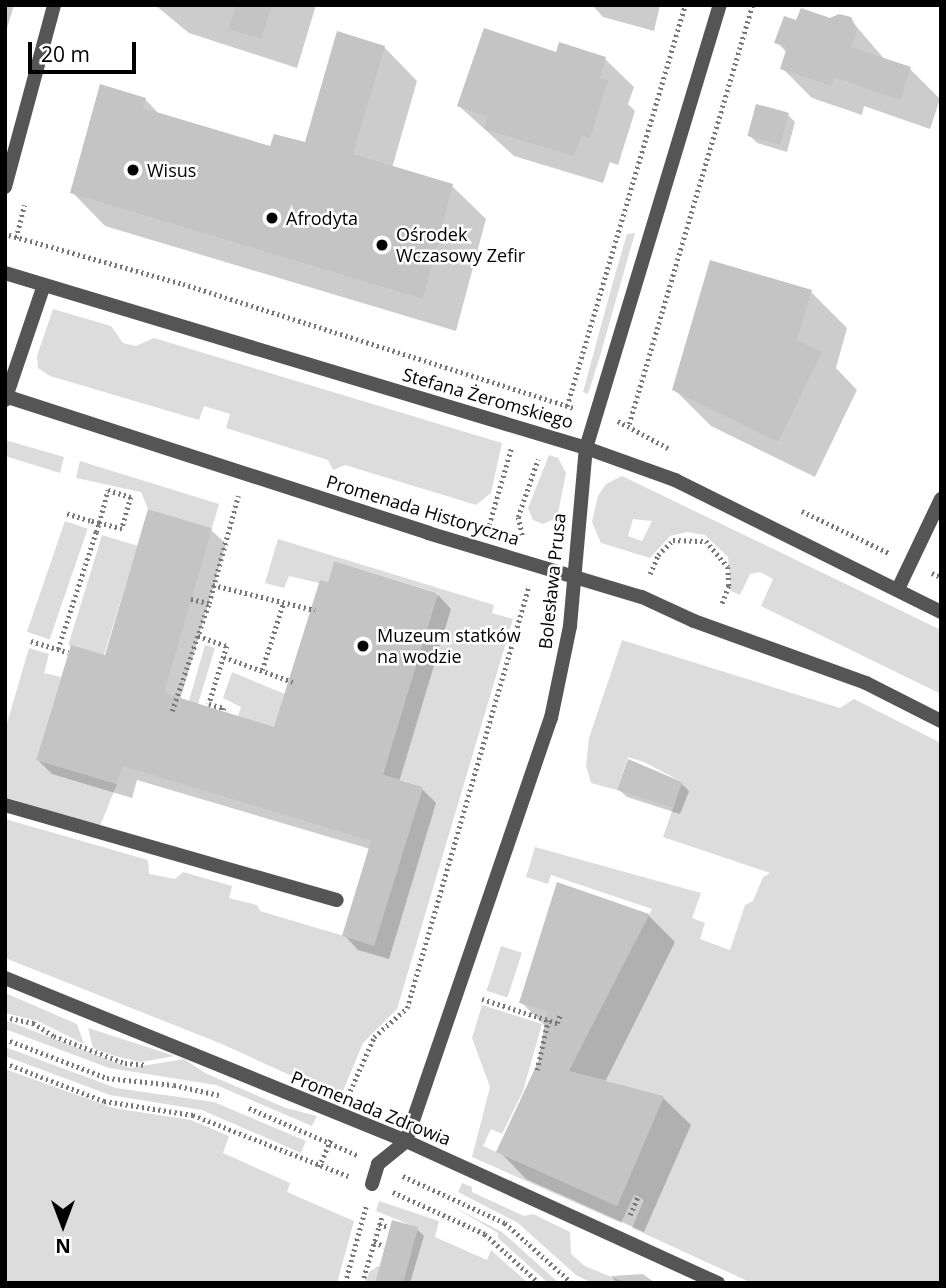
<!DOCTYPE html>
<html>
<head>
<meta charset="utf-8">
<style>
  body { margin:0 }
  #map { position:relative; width:946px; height:1288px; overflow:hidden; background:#fff; font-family:"Open Sans",sans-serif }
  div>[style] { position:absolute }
  .green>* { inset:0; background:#dcdcdc; transform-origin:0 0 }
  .shadow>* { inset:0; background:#0003 }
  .building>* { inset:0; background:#c4c4c4; transform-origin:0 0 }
  .path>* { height:4.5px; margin-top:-2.25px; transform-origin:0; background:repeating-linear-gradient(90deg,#777 0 2px,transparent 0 5.5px) }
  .lane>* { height:14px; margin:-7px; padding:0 7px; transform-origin:7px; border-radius:7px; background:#555 }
  .street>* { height:14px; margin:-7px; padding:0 7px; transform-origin:7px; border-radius:7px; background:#555 }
  .dots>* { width:19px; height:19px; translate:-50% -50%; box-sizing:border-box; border:4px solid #fff; border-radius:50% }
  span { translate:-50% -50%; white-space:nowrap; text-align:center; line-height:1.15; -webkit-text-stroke:5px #fff; paint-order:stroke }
  .poi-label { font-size:18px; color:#000 }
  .left { translate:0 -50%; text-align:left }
  .street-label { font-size:18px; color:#000 }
  .frame { position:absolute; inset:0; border:7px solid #000; pointer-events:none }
  .north { position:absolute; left:28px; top:1190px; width:70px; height:70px; -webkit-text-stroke:5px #fff; paint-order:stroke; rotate:180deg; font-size:19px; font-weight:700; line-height:28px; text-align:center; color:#000 }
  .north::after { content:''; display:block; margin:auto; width:24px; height:32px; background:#000; clip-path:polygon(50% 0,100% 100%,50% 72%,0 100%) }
  .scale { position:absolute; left:28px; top:42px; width:108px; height:32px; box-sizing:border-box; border:4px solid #000; border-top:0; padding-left:9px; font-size:21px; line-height:24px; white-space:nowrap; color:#000; -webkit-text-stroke:5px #fff; paint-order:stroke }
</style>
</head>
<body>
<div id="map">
  <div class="green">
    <i style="clip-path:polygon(635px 233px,600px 356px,588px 394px,583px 392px,613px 282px,627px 234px)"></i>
    <i style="clip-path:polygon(53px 309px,111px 326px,123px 343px,136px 346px,154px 338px,502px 443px,491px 493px,476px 505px,345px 465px,333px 470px,328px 460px,226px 428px,230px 414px,204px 406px,199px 420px,50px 376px,38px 368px,37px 356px)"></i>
    <i style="clip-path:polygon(5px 440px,64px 457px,60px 473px,5px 456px)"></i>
    <i style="clip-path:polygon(549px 455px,558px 458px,566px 473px,557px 518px,543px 524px,533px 520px,528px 508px)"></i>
    <i style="clip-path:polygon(80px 461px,219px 504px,212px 528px,148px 509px,141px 492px,76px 478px)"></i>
    <i style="clip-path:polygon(evenodd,622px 476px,941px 630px,941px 694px,761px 606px,773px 579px,760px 572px,750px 574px,740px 595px,731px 591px,728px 557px,705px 535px,687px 532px,670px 536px,650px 558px,601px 543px,592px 522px,598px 496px,606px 484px,622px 476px,633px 519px,652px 521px,642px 541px,628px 536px,633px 519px)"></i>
    <i style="left:65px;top:521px;width:24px;height:117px;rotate:19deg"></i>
    <i style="left:102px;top:535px;width:37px;height:115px;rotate:17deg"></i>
    <i style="clip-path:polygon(278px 539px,494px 605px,492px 613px,513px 619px,397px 1009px,363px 1043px,340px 1098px,222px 1044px,5px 958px,5px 819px,148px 860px,149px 874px,175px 879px,183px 872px,232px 886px,229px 898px,257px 905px,260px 911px,374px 945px,423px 787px,361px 768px,386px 764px,438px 593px,334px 561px,328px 582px,320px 581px,323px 584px,289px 576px,284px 588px,265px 583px)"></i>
    <i style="clip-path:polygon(622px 640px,840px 708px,854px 699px,941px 743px,941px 1283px,752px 1283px,632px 1228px,644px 1200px,638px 1196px,634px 1195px,621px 1223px,472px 1157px,490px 1087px,472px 1038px,482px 1005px,542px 1024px,523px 1091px,502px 1134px,491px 1129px,483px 1146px,617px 1206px,664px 1096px,554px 1067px,568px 1018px,592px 1025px,652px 909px,551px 875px,548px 884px,526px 877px,535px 847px,701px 893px,692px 918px,705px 923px,700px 939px,730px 950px,745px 905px,753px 901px,763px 877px,770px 873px,663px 837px,682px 782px,644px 762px,628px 757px,617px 790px,591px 783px,586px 766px,589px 738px)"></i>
    <i style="clip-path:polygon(205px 645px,215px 648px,197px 707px,185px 715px)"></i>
    <i style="clip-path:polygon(29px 648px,49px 654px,44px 673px,61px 677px,36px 760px,117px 784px,100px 826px,5px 797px,5px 730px)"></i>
    <i style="clip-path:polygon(232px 672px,285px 694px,282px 733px,237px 719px,241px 707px,223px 698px)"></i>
    <i style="left:501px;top:946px;width:22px;height:47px;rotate:18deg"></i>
    <i style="clip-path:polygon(5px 993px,77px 1024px,84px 1044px,38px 1021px,5px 1013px)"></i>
    <i style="clip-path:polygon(5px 1020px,130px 1068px,184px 1059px,205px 1073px,286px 1108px,317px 1116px,312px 1126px,216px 1085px,109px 1068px,5px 1029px)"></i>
    <i style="clip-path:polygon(88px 1028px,175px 1056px,140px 1062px,115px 1056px,93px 1048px)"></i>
    <i style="clip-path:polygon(5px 1047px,116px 1088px,214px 1102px,306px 1141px,301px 1153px,202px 1110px,110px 1095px,5px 1056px)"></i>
    <i style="clip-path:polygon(5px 1069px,113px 1108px,191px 1120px,229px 1136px,223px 1153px,290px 1183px,287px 1192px,354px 1221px,337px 1283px,5px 1283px)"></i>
    <i style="clip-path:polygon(462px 1183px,472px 1187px,472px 1192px,524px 1216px,533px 1214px,570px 1232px,571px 1254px,585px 1266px,626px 1283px,592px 1283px,576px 1275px,518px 1223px,458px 1192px)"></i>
    <i style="clip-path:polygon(379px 1201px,439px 1221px,435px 1237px,487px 1260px,491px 1250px,528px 1283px,365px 1283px,369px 1272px,378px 1266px,404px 1273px,418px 1228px,376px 1211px)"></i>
    <i style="clip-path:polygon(452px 1206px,502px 1232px,559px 1283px,548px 1283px,498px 1238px,498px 1233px)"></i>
  </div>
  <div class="shadow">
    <i style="clip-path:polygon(5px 5px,14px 5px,5px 35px)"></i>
    <i style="clip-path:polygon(155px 5px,316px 5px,297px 68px,189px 33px)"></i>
    <i style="clip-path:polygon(592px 5px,660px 5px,654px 31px,603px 17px)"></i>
    <i style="clip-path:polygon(850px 19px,886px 61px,910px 69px,940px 99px,930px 129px,864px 106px,862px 115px,812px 98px,782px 68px,787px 53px,777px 42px,798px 23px)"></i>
    <i style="clip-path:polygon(384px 47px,417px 81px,392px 168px,452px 186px,486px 219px,456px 331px,105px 226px,72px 192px,145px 99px,160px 115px,272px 149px,306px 145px)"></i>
    <i style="clip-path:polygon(557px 54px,605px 59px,634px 87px,628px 104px,635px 111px,618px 165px,610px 162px,603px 183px,514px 156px,459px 106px)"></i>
    <i style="clip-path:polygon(788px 115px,795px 122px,787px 152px,757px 143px,749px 135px)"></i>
    <i style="clip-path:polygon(811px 292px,847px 328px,836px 368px,857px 390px,815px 477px,711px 426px,674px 389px)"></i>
    <i style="clip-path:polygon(211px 530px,226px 544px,180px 700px,275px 729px,437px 594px,451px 609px,399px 782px,422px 789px,436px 803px,389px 959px,358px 950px,344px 935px,370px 849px,137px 780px,132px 798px,52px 774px,38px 760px,106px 657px)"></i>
    <i style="clip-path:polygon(681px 783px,689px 791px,680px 814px,627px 797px,619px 790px)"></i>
    <i style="clip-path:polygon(648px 915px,675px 942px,605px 1082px,663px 1098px,691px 1125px,644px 1232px,526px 1179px,499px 1151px,540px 1063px,546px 1027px,521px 1002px)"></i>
    <i style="clip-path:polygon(417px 1229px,424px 1236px,410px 1283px,375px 1283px)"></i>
    <i style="clip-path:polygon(643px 1274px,655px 1283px,617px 1283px,611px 1276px)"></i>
  </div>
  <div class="building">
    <i style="clip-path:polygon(236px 5px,272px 5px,261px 39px,228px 29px)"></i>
    <i style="clip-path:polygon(801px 8px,830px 18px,839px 14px,851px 17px,857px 29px,851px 47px,911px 67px,900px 100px,834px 77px,832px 86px,780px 69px,787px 47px,774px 43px,784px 16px,796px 20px)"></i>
    <i style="clip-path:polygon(484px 28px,556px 52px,559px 42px,606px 57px,600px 78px,608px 81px,590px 138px,582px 135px,574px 156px,484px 129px,488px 117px,457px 106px)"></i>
    <i style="clip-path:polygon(337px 31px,385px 46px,353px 154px,453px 184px,423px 299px,70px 193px,100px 84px,146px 98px,143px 108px,270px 146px,274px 134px,305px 142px)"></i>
    <i style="left:756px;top:104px;width:34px;height:33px;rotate:15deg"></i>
    <i style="clip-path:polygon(710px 260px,812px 290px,797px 340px,822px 352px,778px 442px,672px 390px)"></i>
    <i style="clip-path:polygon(148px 509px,212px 528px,164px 693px,274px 727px,320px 580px,328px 582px,334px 561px,437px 593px,383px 775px,423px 787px,374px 946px,342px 936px,371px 841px,123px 766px,117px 784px,36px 760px,71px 645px,105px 655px)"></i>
    <i style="clip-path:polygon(628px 759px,682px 782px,672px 807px,617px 790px)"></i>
    <i style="clip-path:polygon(557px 882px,649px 914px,569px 1071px,664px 1096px,617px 1206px,496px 1152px,538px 1062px,547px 1011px,519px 1003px)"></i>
    <i style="left:392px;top:1220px;width:27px;height:66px;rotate:15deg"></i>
  </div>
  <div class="path">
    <i style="left:9px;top:235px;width:181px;rotate:15.7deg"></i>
    <i style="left:183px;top:284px;width:409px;rotate:17.6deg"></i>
    <i style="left:16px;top:238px;width:34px;rotate:-76deg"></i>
    <i style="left:567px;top:406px;width:418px;rotate:-73.6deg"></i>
    <i style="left:618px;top:421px;width:57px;rotate:28.4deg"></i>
    <i style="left:629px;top:424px;width:437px;rotate:-73.6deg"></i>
    <i style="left:802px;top:511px;width:97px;rotate:25.8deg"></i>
    <i style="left:489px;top:525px;width:79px;rotate:-73.9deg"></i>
    <i style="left:522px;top:535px;width:18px;rotate:-103deg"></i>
    <i style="left:518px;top:517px;width:61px;rotate:-71deg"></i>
    <i style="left:932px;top:573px;width:10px;rotate:24deg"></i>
    <i style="left:650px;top:574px;width:21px;rotate:-67deg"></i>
    <i style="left:658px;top:555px;width:21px;rotate:-45deg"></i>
    <i style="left:673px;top:540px;width:33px;rotate:2deg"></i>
    <i style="left:706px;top:541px;width:34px;rotate:50deg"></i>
    <i style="left:728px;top:567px;width:19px;rotate:87deg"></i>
    <i style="left:729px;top:586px;width:19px;rotate:111deg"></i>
    <i style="left:213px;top:585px;width:105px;rotate:13.8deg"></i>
    <i style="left:191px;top:599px;width:18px;rotate:13deg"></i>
    <i style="left:209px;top:603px;width:111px;rotate:-74.8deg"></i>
    <i style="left:198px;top:636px;width:31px;rotate:19deg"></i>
    <i style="left:227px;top:646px;width:61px;rotate:107.2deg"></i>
    <i style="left:209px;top:704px;width:16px;rotate:15deg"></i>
    <i style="left:224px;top:708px;width:4px;rotate:104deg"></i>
    <i style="left:31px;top:641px;width:39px;rotate:17deg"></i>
    <i style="left:58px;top:649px;width:123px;rotate:-72deg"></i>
    <i style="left:96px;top:532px;width:9px;rotate:-72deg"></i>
    <i style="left:99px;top:523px;width:34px;rotate:-75deg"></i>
    <i style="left:108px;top:490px;width:24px;rotate:17deg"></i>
    <i style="left:131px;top:497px;width:33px;rotate:106deg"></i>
    <i style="left:122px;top:529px;width:24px;rotate:-165deg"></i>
    <i style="left:99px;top:523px;width:9px;rotate:-167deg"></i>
    <i style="left:90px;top:521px;width:24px;rotate:-163deg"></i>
    <i style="left:224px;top:657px;width:73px;rotate:19.9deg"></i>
    <i style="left:262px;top:670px;width:69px;rotate:-72.3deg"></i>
    <i style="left:172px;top:711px;width:114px;rotate:-71.1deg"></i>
    <i style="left:482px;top:999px;width:79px;rotate:17.7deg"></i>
    <i style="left:557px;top:1023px;width:9px;rotate:-69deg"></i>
    <i style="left:5px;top:1017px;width:29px;rotate:12deg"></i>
    <i style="left:33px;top:1023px;width:25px;rotate:32deg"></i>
    <i style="left:54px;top:1036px;width:76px;rotate:20.8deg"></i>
    <i style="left:125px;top:1063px;width:21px;rotate:5deg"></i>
    <i style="left:5px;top:1039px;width:109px;rotate:20.9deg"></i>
    <i style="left:107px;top:1078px;width:67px;rotate:6deg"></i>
    <i style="left:174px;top:1085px;width:46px;rotate:12.5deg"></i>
    <i style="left:5px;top:1063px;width:106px;rotate:21deg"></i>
    <i style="left:104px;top:1101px;width:90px;rotate:8.9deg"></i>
    <i style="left:193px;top:1115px;width:167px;rotate:21.5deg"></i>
    <i style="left:537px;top:1070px;width:51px;rotate:-77.6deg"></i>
    <i style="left:350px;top:1091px;width:59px;rotate:-66deg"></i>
    <i style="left:374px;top:1037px;width:44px;rotate:-41.3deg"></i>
    <i style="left:407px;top:1008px;width:437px;rotate:-73.9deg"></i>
    <i style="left:249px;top:1108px;width:118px;rotate:23.5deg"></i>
    <i style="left:319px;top:1167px;width:30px;rotate:-67deg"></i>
    <i style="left:403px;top:1176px;width:112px;rotate:24.7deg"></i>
    <i style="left:505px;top:1223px;width:90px;rotate:41.8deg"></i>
    <i style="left:393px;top:1192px;width:101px;rotate:24.5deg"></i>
    <i style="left:485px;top:1234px;width:73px;rotate:42.2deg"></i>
    <i style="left:630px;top:1215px;width:21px;rotate:-67deg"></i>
    <i style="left:379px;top:1224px;width:10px;rotate:17deg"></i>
    <i style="left:374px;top:1242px;width:11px;rotate:22deg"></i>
    <i style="left:345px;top:1283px;width:80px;rotate:-74.7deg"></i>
    <i style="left:362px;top:1283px;width:70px;rotate:-73.4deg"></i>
  </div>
  <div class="lane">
    <i style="left:5px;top:400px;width:121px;rotate:-71.3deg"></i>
    <i style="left:898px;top:589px;width:100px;rotate:-64.5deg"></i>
    <i style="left:5px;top:805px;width:345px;rotate:16deg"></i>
  </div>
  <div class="street">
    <i style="left:5px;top:187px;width:188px;rotate:-74.9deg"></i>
    <i style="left:5px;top:273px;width:607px;rotate:16.76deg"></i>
    <i style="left:586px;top:448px;width:95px;rotate:19.8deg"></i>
    <i style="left:675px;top:480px;width:297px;rotate:26.4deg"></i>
    <i style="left:5px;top:396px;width:445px;rotate:17.9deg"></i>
    <i style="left:428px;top:533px;width:223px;rotate:16.7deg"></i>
    <i style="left:642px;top:597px;width:57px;rotate:24.8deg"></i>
    <i style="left:694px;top:621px;width:183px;rotate:19.8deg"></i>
    <i style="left:866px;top:683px;width:84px;rotate:26.9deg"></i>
    <i style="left:5px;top:978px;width:433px;rotate:22.1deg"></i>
    <i style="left:406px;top:1141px;width:343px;rotate:24.5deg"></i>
    <i style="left:372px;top:1184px;width:21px;rotate:-73deg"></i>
    <i style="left:378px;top:1164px;width:36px;rotate:-39deg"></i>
    <i style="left:406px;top:1141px;width:447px;rotate:-71.1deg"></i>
    <i style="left:551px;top:718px;width:94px;rotate:-78.3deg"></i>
    <i style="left:570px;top:626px;width:179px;rotate:-84.9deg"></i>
    <i style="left:586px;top:448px;width:463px;rotate:-73.2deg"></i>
  </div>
  <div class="dots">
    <i style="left:133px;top:170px;background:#000"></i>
    <i style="left:272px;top:218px;background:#000"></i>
    <i style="left:382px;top:245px;background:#000"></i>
    <i style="left:363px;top:646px;background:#000"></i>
  </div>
  <div class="poi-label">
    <span class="left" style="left:147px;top:170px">Wisus</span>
    <span class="left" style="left:286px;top:218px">Afrodyta</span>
    <span class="left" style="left:396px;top:245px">Ośrodek<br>Wczasowy Zefir</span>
    <span class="left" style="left:377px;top:646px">Muzeum statków<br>na wodzie</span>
  </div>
  <div class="street-label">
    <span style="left:488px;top:398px;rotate:16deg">Stefana Żeromskiego</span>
    <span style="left:423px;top:510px;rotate:17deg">Promenada Historyczna</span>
    <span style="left:552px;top:581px;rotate:-84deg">Bolesława Prusa</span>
    <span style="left:371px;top:1108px;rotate:22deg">Promenada Zdrowia</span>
  </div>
  <div class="frame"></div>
  <div class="north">N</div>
  <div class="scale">20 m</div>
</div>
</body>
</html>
